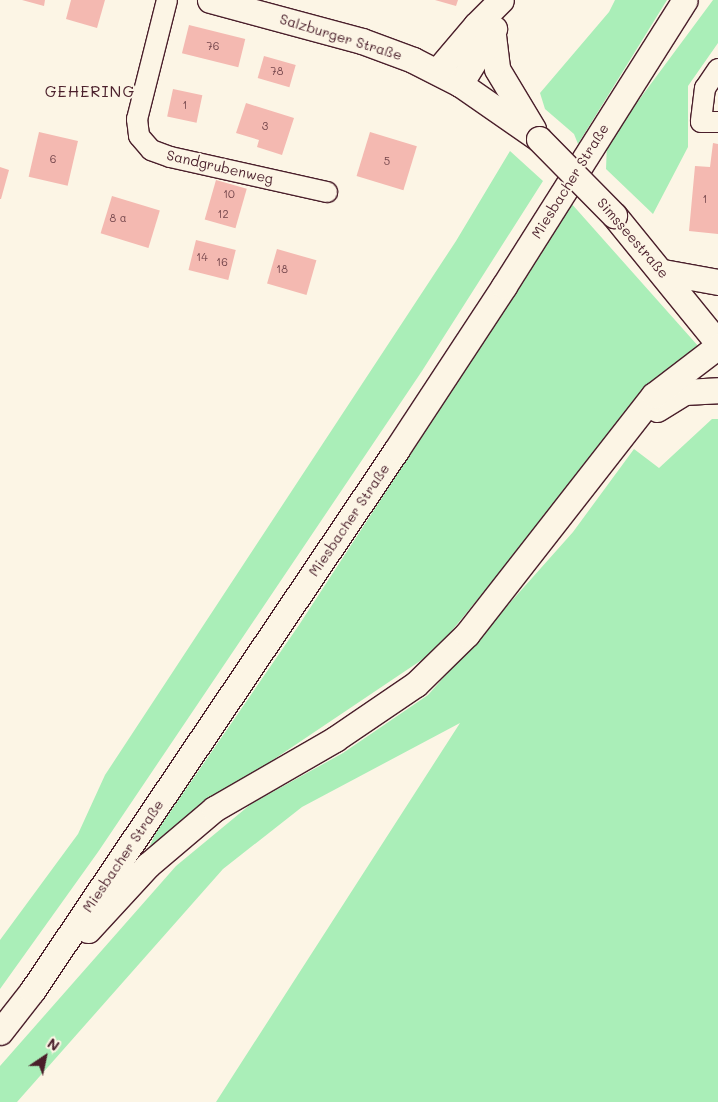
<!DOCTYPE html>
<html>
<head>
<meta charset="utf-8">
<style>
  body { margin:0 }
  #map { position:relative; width:718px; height:1102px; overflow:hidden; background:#fcf5e5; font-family:Mali,sans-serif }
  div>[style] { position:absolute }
  .green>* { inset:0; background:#aaeeb8 }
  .building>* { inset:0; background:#f4b9b1; transform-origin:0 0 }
  .roads { filter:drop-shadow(1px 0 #4a1f2b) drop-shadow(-1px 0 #4a1f2b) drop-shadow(0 1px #4a1f2b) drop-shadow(0 -1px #4a1f2b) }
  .minor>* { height:20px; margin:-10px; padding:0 10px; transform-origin:10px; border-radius:10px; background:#fcf5e5 }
  .major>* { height:25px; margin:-12.5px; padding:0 12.5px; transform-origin:12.5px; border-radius:12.5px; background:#fcf5e5 }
  .bridges { filter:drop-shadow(1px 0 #4a1f2b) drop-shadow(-1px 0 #4a1f2b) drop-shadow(0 1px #4a1f2b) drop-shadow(0 -1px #4a1f2b) }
  .major-bridge>* { height:25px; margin:-12.5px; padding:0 12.5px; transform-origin:12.5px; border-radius:12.5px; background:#fcf5e5 }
  span { translate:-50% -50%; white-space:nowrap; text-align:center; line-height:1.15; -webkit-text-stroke:4px #fcf5e5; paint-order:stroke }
  .number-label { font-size:11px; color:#74464c }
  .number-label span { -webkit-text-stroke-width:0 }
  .street-label { font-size:14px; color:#4a1f2b }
  .quarter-label { font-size:16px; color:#4a1f2b; letter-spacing:1px }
  .north { position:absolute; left:20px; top:1032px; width:50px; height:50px; -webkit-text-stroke:4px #fcf5e5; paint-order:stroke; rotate:34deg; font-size:14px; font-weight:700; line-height:20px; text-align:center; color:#4a1f2b }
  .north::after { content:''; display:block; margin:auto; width:18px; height:22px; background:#4a1f2b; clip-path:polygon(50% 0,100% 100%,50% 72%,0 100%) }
</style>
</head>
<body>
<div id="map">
  <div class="green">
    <i style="clip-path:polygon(615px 0,667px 0,578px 144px,574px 134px,545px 109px,540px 93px,609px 12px)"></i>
    <i style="clip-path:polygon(713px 0,718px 0,718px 43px,688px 86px,688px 147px,653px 214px,606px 169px,607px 143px)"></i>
    <i style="clip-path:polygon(510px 151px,543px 181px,422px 371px,98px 852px,0 989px,0 940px,78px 834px,105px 775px,456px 241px)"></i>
    <i style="clip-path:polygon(570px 202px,699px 347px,515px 554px,435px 651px,252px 774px,149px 848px,155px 834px,299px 625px,526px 277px)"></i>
    <i style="clip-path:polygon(712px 419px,718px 419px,718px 1102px,216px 1102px,460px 723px,302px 807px,223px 869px,17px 1102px,0 1102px,0 1066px,176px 866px,251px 804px,343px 753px,428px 695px,573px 532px,634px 449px,659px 468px)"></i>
  </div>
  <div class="building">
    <i style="clip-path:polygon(22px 0,45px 0,44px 6px)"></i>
    <i style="clip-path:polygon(71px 0,105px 0,97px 28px,66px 19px)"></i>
    <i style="clip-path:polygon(435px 0,458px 0,456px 6px)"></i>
    <i style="left:189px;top:25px;width:58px;height:29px;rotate:14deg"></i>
    <i style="left:264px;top:56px;width:33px;height:23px;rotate:16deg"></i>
    <i style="left:173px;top:89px;width:30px;height:28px;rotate:12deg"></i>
    <i style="clip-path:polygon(246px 103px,294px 118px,282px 155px,257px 147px,259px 140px,236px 133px)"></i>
    <i style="left:39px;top:132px;width:40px;height:46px;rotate:13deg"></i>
    <i style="left:370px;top:132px;width:49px;height:46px;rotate:17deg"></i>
    <i style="clip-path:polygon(713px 143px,718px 144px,718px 234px,689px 231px,695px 166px,710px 167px)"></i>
    <i style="clip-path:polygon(0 167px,9px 170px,1px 199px,0 199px)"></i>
    <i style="left:216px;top:180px;width:32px;height:41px;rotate:16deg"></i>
    <i style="left:112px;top:196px;width:50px;height:39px;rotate:17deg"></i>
    <i style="left:196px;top:240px;width:41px;height:31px;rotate:14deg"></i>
    <i style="left:277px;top:249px;width:41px;height:36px;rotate:16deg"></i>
  </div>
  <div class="roads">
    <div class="minor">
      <i style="left:167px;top:0;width:123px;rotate:104.1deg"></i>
      <i style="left:137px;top:119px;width:17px;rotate:83deg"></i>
      <i style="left:139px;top:136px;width:18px;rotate:49deg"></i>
      <i style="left:151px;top:150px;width:20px;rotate:20deg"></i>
      <i style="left:170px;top:157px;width:161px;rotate:12.6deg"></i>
      <i style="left:718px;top:69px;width:23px;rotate:124deg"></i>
      <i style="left:705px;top:88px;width:34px;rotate:97deg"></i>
      <i style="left:701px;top:122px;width:17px"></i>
    </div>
    <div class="major">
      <i style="left:210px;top:0;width:157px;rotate:15.1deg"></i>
      <i style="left:362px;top:41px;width:54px;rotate:20.4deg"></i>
      <i style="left:413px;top:60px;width:53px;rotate:27.1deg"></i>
      <i style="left:460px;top:84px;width:96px;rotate:34.8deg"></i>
      <i style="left:493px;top:35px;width:34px;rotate:83deg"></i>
      <i style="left:497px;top:69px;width:70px;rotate:59deg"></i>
      <i style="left:437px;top:71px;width:60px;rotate:-49.7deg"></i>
      <i style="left:476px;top:25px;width:35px;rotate:-45deg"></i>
      <i style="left:460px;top:84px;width:65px;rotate:-58.3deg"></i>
      <i style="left:614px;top:215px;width:165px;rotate:50.9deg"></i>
      <i style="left:663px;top:272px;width:56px;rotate:10.3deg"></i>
      <i style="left:657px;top:409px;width:32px;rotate:-32deg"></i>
      <i style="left:684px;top:392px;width:34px;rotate:-3deg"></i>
      <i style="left:88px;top:930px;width:88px;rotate:-47.3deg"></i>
      <i style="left:148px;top:865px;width:87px;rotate:-40.3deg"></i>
      <i style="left:214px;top:809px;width:140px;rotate:-30deg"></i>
      <i style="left:335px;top:739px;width:98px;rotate:-34.2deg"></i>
      <i style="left:416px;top:684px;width:71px;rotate:-44.4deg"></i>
      <i style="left:467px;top:634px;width:303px;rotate:-52deg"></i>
      <i style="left:654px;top:395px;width:81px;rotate:-37.4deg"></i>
      <i style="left:0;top:1032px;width:52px;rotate:-52deg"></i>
      <i style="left:32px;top:991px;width:653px;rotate:-56.04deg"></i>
      <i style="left:397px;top:449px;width:195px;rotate:-56.7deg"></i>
      <i style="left:504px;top:286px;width:338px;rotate:-57.7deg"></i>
    </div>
  </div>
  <div class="bridges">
    <div class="major-bridge">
      <i style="left:539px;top:139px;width:107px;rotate:45.4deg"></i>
    </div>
  </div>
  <div class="number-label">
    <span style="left:213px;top:46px">76</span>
    <span style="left:277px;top:71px">78</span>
    <span style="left:185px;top:105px">1</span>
    <span style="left:265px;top:126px">3</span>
    <span style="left:53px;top:159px">6</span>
    <span style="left:387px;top:161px">5</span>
    <span style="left:229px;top:194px">10</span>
    <span style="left:705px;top:199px">1</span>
    <span style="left:223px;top:214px">12</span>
    <span style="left:118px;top:218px">8 a</span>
    <span style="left:202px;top:257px">14</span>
    <span style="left:222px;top:262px">16</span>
    <span style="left:282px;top:269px">18</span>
  </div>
  <div class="street-label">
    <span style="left:341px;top:37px;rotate:17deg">Salzburger Straße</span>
    <span style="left:220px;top:167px;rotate:13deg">Sandgrubenweg</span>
    <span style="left:570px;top:181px;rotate:-58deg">Miesbacher Straße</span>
    <span style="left:633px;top:238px;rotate:49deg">Simsseestraße</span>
    <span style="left:349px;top:520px;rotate:-56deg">Miesbacher Straße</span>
    <span style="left:123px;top:856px;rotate:-56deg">Miesbacher Straße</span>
  </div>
  <div class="quarter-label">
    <span style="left:90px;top:91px">GEHERING</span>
  </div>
  <div class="north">N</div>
</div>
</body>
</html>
